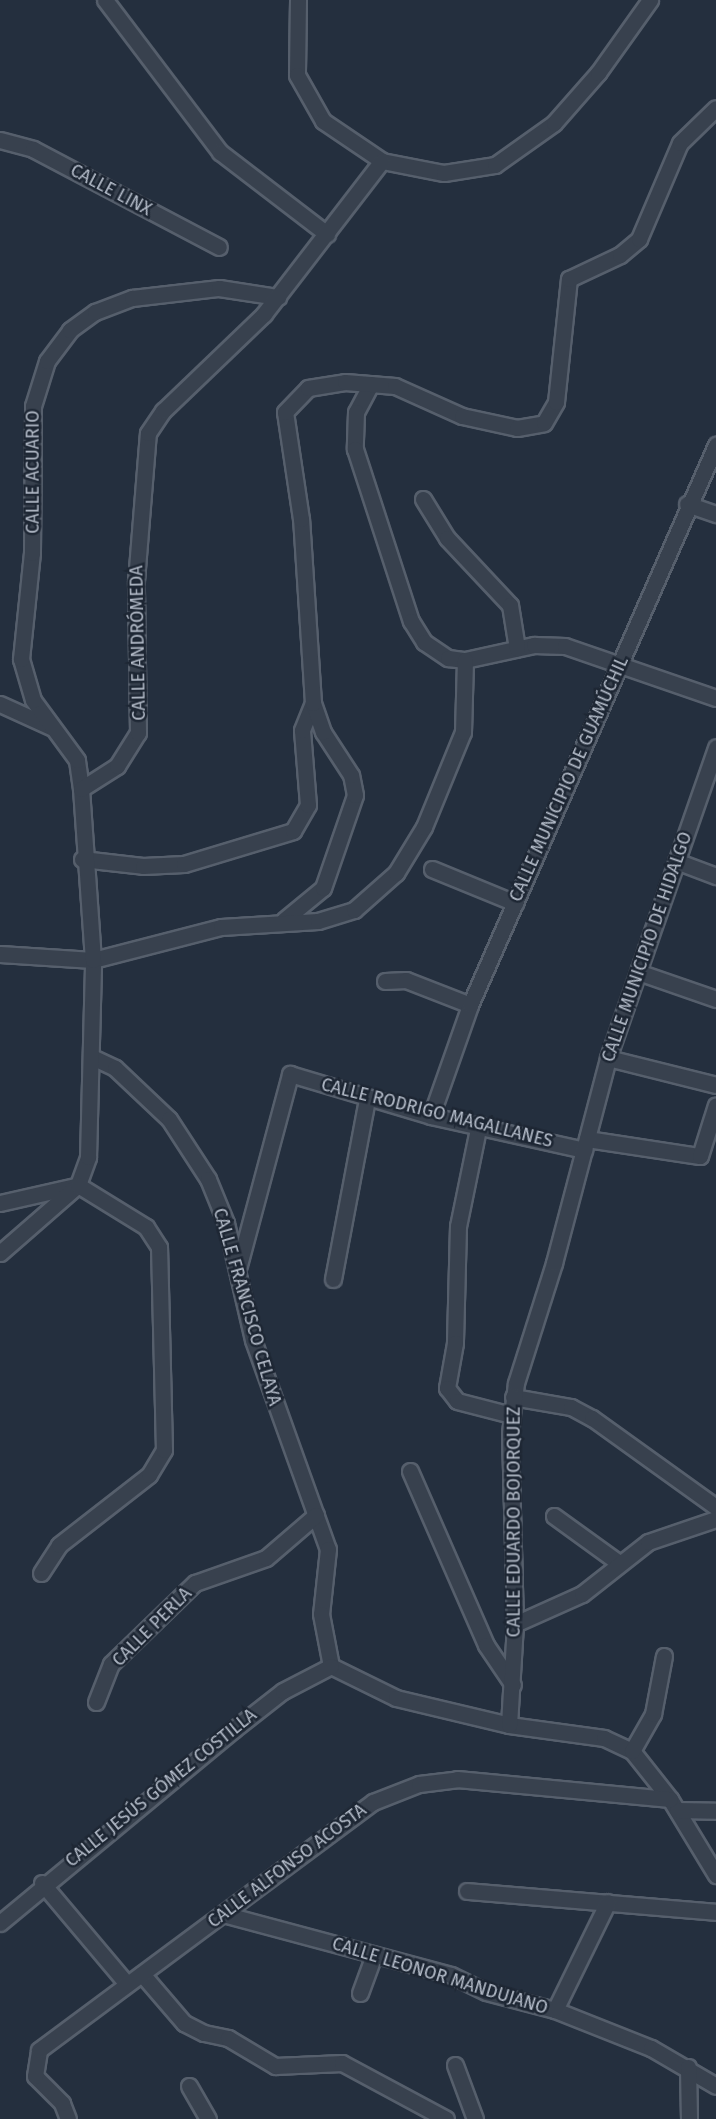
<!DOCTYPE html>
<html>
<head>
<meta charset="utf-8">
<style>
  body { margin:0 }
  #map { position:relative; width:716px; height:2119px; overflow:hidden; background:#242f3e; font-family:"Fira Sans",sans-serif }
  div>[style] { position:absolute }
  .roads { filter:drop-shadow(2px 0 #565f6c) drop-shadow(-2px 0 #565f6c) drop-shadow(0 2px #565f6c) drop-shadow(0 -2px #565f6c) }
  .minor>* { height:15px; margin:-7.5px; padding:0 7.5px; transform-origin:7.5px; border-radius:7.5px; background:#38414e }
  span { translate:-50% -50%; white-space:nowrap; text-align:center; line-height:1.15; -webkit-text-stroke:5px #1d2633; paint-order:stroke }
  .street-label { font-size:18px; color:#b4bcc9 }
</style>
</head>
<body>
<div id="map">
  <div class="roads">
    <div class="minor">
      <i style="left:105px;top:0;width:191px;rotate:52.9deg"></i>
      <i style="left:220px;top:152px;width:135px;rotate:37.5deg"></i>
      <i style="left:298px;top:0;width:75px;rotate:90.8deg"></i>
      <i style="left:297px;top:75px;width:53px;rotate:60.5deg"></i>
      <i style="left:323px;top:121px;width:71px;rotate:34.1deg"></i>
      <i style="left:382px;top:161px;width:63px;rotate:11deg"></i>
      <i style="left:444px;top:173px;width:52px;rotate:-8.9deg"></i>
      <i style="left:495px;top:165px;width:72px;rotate:-35.4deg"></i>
      <i style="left:554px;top:123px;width:67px;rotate:-48.7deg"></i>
      <i style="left:598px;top:73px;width:90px;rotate:-54.5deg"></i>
      <i style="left:0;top:140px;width:34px;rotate:15deg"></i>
      <i style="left:33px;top:149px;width:210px;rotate:27.8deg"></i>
      <i style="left:371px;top:384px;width:32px;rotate:118deg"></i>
      <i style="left:356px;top:412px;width:37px;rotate:92deg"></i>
      <i style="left:355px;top:449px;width:181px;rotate:72deg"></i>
      <i style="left:411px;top:621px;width:25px;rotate:58deg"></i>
      <i style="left:424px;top:642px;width:29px;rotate:34deg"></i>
      <i style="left:448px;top:658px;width:17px;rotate:7deg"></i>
      <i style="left:465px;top:660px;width:71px;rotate:-12.3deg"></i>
      <i style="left:534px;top:645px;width:31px;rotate:2deg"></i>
      <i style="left:565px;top:646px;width:160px;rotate:19deg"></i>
      <i style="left:423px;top:499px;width:46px;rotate:58.4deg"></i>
      <i style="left:447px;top:538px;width:92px;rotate:46.8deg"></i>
      <i style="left:510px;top:605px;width:44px;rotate:80.8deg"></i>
      <i style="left:687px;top:504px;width:31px;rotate:19deg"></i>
      <i style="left:0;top:704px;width:56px;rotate:24.3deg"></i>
      <i style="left:81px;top:789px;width:29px;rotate:-98deg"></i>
      <i style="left:77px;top:760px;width:74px;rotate:-126.3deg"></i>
      <i style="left:33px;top:700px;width:43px;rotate:-106.3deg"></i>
      <i style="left:21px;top:659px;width:107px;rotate:-84.1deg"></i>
      <i style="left:32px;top:553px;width:147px;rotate:-89.6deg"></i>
      <i style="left:33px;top:406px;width:47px;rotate:-72.7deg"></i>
      <i style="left:47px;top:361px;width:39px;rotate:-53deg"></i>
      <i style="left:70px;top:330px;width:31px;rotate:-36deg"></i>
      <i style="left:95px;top:312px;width:40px;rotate:-21deg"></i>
      <i style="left:132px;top:298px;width:88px;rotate:-6.6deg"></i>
      <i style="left:219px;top:288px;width:60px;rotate:8.7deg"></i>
      <i style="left:82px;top:859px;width:61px;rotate:6.5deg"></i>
      <i style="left:143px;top:866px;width:41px;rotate:-2.8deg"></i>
      <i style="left:184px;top:864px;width:114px;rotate:-16.8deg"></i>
      <i style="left:293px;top:831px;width:30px;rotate:-60deg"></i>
      <i style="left:308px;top:805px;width:75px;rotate:-94.6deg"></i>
      <i style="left:302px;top:730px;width:29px;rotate:-68deg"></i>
      <i style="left:676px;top:861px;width:43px;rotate:20.6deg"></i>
      <i style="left:432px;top:869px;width:90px;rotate:22.3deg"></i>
      <i style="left:284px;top:920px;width:50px;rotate:-39.4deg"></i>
      <i style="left:323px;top:888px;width:98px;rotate:-71deg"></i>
      <i style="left:355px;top:795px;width:20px;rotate:-101deg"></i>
      <i style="left:351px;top:775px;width:51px;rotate:-123.1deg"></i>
      <i style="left:323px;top:732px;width:31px;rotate:-109deg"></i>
      <i style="left:313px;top:703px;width:184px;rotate:-93.7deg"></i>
      <i style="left:301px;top:519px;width:108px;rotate:-98.5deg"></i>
      <i style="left:285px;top:412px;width:33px;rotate:-46deg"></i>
      <i style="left:308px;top:388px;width:37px;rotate:-9deg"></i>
      <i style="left:345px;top:382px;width:50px;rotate:4.6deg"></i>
      <i style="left:395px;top:386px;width:73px;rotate:24.1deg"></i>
      <i style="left:462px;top:416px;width:56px;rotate:12.3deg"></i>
      <i style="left:517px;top:428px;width:27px;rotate:-10deg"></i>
      <i style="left:544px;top:423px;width:24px;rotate:-60deg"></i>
      <i style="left:556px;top:402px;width:124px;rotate:-84deg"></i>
      <i style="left:569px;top:279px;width:56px;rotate:-25.2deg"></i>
      <i style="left:620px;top:255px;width:25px;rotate:-40deg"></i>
      <i style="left:639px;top:239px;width:104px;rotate:-66.9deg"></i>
      <i style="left:680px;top:143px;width:50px;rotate:-44.2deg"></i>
      <i style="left:0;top:954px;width:93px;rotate:3.7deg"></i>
      <i style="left:93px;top:960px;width:132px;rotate:-14.5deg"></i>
      <i style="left:221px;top:927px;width:97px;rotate:-3.5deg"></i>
      <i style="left:318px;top:921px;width:38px;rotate:-17deg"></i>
      <i style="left:354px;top:910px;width:56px;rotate:-41.4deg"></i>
      <i style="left:396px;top:873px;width:54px;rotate:-58.7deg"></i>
      <i style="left:424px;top:827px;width:103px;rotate:-67.7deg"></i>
      <i style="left:463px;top:732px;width:72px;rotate:-88.4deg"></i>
      <i style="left:638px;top:972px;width:83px;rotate:19.1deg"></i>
      <i style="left:385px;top:981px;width:21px;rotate:-3deg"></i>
      <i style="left:406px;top:980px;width:69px;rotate:21.3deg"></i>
      <i style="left:94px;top:1058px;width:23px;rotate:25deg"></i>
      <i style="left:115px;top:1068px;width:74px;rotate:43.4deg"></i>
      <i style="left:169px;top:1119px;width:72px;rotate:57deg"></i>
      <i style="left:208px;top:1179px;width:48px;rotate:67.8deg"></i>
      <i style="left:226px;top:1223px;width:120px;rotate:77deg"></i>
      <i style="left:253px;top:1340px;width:222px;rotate:70.3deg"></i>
      <i style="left:328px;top:1549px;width:65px;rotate:96.1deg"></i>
      <i style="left:321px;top:1614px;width:53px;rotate:79.1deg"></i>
      <i style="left:608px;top:1058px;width:111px;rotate:14deg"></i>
      <i style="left:431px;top:1116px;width:118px;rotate:-70.6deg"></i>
      <i style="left:470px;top:1005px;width:612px;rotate:-66.28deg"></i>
      <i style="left:479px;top:1124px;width:104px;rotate:101.6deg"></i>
      <i style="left:458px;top:1226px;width:117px;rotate:91.5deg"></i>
      <i style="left:455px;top:1343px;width:46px;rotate:100.1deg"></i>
      <i style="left:447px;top:1388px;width:16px;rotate:52deg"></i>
      <i style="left:457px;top:1401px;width:56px;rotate:14.5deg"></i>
      <i style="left:587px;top:1139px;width:114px;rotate:8.6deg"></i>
      <i style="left:700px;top:1156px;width:53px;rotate:-72.6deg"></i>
      <i style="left:0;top:1203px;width:77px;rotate:-12.8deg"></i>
      <i style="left:0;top:1253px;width:103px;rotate:-41.1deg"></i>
      <i style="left:78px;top:1185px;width:30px;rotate:-70deg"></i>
      <i style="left:88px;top:1157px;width:197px;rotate:-88.5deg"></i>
      <i style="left:93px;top:960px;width:171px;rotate:-94deg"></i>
      <i style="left:81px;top:789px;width:43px;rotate:-32.6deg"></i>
      <i style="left:117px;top:766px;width:39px;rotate:-58deg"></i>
      <i style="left:138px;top:733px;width:152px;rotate:-90.8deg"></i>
      <i style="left:136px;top:581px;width:148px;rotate:-85.4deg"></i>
      <i style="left:148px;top:433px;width:27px;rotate:-56deg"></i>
      <i style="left:163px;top:411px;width:140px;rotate:-43.8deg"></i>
      <i style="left:264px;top:314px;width:193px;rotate:-52.4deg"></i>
      <i style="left:239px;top:1265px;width:198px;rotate:-75deg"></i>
      <i style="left:290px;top:1074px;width:147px;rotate:16.6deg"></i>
      <i style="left:431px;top:1116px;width:157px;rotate:12.5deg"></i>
      <i style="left:333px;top:1279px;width:183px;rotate:-79.3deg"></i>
      <i style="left:513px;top:1397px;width:59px;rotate:9.8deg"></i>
      <i style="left:571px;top:1407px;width:24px;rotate:28deg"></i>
      <i style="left:592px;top:1418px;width:153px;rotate:35.7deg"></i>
      <i style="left:410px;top:1471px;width:190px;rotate:66.4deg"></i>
      <i style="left:486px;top:1645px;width:48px;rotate:56deg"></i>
      <i style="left:554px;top:1516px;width:80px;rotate:35.9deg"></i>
      <i style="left:41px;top:1573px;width:33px;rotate:-57deg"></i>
      <i style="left:59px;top:1545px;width:114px;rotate:-37.9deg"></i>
      <i style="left:149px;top:1475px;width:29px;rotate:-59deg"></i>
      <i style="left:164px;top:1450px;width:203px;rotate:-91.4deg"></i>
      <i style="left:159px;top:1247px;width:24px;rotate:-123deg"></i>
      <i style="left:146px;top:1227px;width:80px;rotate:-148.3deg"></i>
      <i style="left:515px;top:1624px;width:73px;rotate:-24.1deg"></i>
      <i style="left:582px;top:1594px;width:84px;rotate:-38.2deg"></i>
      <i style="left:648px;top:1542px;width:72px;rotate:-18.7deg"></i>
      <i style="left:331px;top:1666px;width:72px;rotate:26.2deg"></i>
      <i style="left:396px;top:1698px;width:116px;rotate:13.4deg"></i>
      <i style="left:509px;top:1725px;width:96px;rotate:7.8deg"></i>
      <i style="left:604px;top:1738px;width:31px;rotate:25deg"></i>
      <i style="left:632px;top:1751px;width:61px;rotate:51.6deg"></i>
      <i style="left:670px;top:1799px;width:89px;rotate:58.8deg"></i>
      <i style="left:96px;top:1702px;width:41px;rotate:-68.5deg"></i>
      <i style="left:111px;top:1664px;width:117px;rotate:-44deg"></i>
      <i style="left:195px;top:1583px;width:75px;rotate:-19.4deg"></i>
      <i style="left:266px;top:1558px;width:66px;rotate:-40.7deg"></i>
      <i style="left:509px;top:1725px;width:101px;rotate:-86.6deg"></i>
      <i style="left:515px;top:1624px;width:191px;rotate:-91.5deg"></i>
      <i style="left:510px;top:1433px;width:50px;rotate:-83.2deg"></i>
      <i style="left:516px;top:1383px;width:126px;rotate:-72.4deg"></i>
      <i style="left:554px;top:1263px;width:212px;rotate:-75.2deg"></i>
      <i style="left:608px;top:1058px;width:329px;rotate:-70.8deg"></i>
      <i style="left:632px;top:1751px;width:43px;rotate:-60.4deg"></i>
      <i style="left:653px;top:1714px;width:59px;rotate:-79.3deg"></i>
      <i style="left:677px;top:1810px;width:39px;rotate:1deg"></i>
      <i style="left:42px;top:1883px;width:132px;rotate:49.9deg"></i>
      <i style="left:467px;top:1891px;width:250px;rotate:4.8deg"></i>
      <i style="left:223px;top:1914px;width:236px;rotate:15deg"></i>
      <i style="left:451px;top:1975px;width:39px;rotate:26deg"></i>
      <i style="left:486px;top:1992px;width:71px;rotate:14.6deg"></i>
      <i style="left:555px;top:2010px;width:103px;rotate:21.6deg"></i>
      <i style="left:651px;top:2048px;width:75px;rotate:30.3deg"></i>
      <i style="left:0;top:1923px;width:303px;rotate:-39.6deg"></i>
      <i style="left:233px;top:1730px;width:63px;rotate:-38deg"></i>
      <i style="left:283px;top:1691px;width:54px;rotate:-27.5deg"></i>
      <i style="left:142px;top:1974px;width:65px;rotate:49.4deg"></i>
      <i style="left:184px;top:2023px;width:22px;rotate:27deg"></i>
      <i style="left:204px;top:2033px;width:25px;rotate:12deg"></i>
      <i style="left:228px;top:2038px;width:55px;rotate:30.8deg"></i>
      <i style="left:275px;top:2066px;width:67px;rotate:-2.6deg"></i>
      <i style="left:342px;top:2063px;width:118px;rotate:28.3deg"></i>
      <i style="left:360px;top:1993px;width:40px;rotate:-69.8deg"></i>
      <i style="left:555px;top:2010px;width:120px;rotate:-63.9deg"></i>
      <i style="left:455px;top:2065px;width:58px;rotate:69.7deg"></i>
      <i style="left:688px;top:2067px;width:52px;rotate:88.9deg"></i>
      <i style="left:189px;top:2086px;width:38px;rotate:60deg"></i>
      <i style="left:68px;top:2119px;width:17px;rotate:-111deg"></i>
      <i style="left:62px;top:2103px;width:38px;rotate:-135deg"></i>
      <i style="left:35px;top:2076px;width:26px;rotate:-81deg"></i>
      <i style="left:39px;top:2050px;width:416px;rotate:-36.6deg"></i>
      <i style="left:373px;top:1802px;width:49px;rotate:-21.4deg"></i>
      <i style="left:419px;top:1784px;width:38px;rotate:-7deg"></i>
      <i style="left:457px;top:1779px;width:214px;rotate:5.4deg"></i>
    </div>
  </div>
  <div class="street-label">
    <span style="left:111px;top:190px;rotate:28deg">CALLE LINX</span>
    <span style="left:33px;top:472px;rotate:-90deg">CALLE ACUARIO</span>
    <span style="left:138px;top:643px;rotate:-91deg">CALLE ANDRÓMEDA</span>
    <span style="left:569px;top:779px;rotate:-66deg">CALLE MUNICIPIO DE GUAMÚCHIL</span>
    <span style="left:647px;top:947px;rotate:-71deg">CALLE MUNICIPIO DE HIDALGO</span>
    <span style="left:437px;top:1113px;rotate:14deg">CALLE RODRIGO MAGALLANES</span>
    <span style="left:247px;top:1307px;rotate:74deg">CALLE FRANCISCO CELAYA</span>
    <span style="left:514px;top:1522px;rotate:-90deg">CALLE EDUARDO BOJORQUEZ</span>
    <span style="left:152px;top:1627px;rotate:-45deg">CALLE PERLA</span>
    <span style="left:161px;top:1788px;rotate:-39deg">CALLE JESÚS GÓMEZ COSTILLA</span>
    <span style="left:287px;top:1866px;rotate:-37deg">CALLE ALFONSO ACOSTA</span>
    <span style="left:440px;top:1976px;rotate:17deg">CALLE LEONOR MANDUJANO</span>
  </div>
</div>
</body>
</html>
